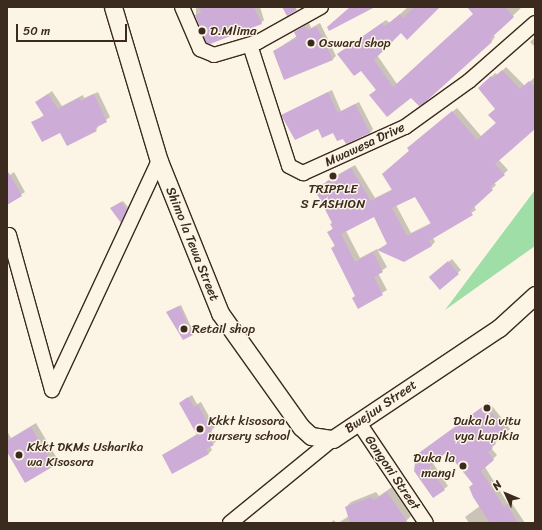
<!DOCTYPE html>
<html>
<head>
<meta charset="utf-8">
<style>
  body { margin:0 }
  #map { position:relative; width:542px; height:530px; overflow:hidden; background:#fcf5e5; font-family:Sriracha,sans-serif }
  div>[style] { position:absolute }
  .green>* { inset:0; background:#a0dea7 }
  .shadow>* { inset:0; background:#0003 }
  .building>* { inset:0; background:#cdadd8; transform-origin:0 0 }
  .roads { filter:drop-shadow(1px 0 #3b2a1e) drop-shadow(-1px 0 #3b2a1e) drop-shadow(0 1px #3b2a1e) drop-shadow(0 -1px #3b2a1e) }
  .minor>* { height:14px; margin:-7px; padding:0 7px; transform-origin:7px; border-radius:7px; background:#fcf5e5 }
  .tertiary>* { height:17px; margin:-8.5px; padding:0 8.5px; transform-origin:8.5px; border-radius:8.5px; background:#fcf5e5 }
  .dots>* { width:11px; height:11px; translate:-50% -50%; box-sizing:border-box; border:2px solid #fcf5e5; border-radius:50% }
  span { translate:-50% -50%; white-space:nowrap; text-align:center; line-height:1.15; -webkit-text-stroke:3px #fcf5e5; paint-order:stroke }
  .poi-label { font-size:13px; color:#3b2a1e }
  .left { translate:0 -50%; text-align:left }
  .right { translate:-100% -50%; text-align:right }
  .street-label { font-size:13px; color:#3b2a1e }
  .frame { position:absolute; inset:0; border:8px solid #3b2a1e; pointer-events:none }
  .north { position:absolute; left:486px; top:474px; width:40px; height:40px; -webkit-text-stroke:3px #fcf5e5; paint-order:stroke; rotate:314deg; font-size:11px; font-weight:700; line-height:16px; text-align:center; color:#3b2a1e }
  .north::after { content:''; display:block; margin:auto; width:14px; height:18px; background:#3b2a1e; clip-path:polygon(50% 0,100% 100%,50% 72%,0 100%) }
  .scale { position:absolute; left:16px; top:24px; width:111px; height:18px; box-sizing:border-box; border:2px solid #3b2a1e; border-top:0; padding-left:5px; font-size:12px; line-height:14px; white-space:nowrap; color:#3b2a1e; -webkit-text-stroke:3px #fcf5e5; paint-order:stroke }
</style>
</head>
<body>
<div id="map">
  <div class="green">
    <i style="clip-path:polygon(535px 190px,535px 246px,445px 310px)"></i>
  </div>
  <div class="shadow">
    <i style="clip-path:polygon(196px 7px,260px 7px,264px 20px,261px 23px,196px 15px)"></i>
    <i style="clip-path:polygon(408px 7px,438px 7px,401px 32px,377px 55px,397px 84px,474px 14px,468px 7px,522px 7px,493px 35px,495px 37px,492px 41px,419px 105px,411px 97px,374px 91px,377px 90px,361px 69px,338px 54px,386px 20px,390px 23px)"></i>
    <i style="clip-path:polygon(309px 23px,311px 28px,320px 23px,336px 56px,332px 60px,274px 51px,297px 36px,295px 32px)"></i>
    <i style="clip-path:polygon(535px 37px,535px 47px,530px 42px)"></i>
    <i style="clip-path:polygon(evenodd,506px 67px,525px 86px,534px 78px,535px 79px,535px 128px,498px 159px,508px 170px,494px 183px,496px 185px,474px 206px,476px 210px,433px 238px,435px 242px,431px 246px,379px 250px,388px 243px,375px 216px,346px 231px,360px 258px,377px 249px,387px 267px,378px 273px,387px 290px,358px 307px,356px 295px,332px 248px,335px 245px,329px 232px,333px 228px,333px 222px,317px 192px,328px 180px,355px 165px,375px 198px,393px 189px,387px 170px,410px 150px,412px 145px,457px 108px,481px 136px,497px 122px,496px 109px,480px 88px,495px 73px,498px 75px,506px 67px,415px 195px,431px 223px,411px 233px,396px 205px,415px 195px)"></i>
    <i style="clip-path:polygon(332px 90px,341px 111px,359px 102px,373px 129px,370px 133px,343px 137px,334px 131px,283px 115px)"></i>
    <i style="clip-path:polygon(52px 91px,62px 106px,83px 95px,84px 98px,98px 92px,110px 117px,99px 125px,96px 130px,61px 132px,33px 123px,44px 115px,36px 102px)"></i>
    <i style="clip-path:polygon(14px 172px,25px 192px,7px 204px,7px 177px)"></i>
    <i style="clip-path:polygon(123px 201px,128px 207px,122px 220px,113px 207px)"></i>
    <i style="clip-path:polygon(452px 259px,461px 270px,440px 288px,434px 274px)"></i>
    <i style="clip-path:polygon(181px 305px,194px 333px,193px 334px,167px 312px)"></i>
    <i style="clip-path:polygon(192px 395px,197px 404px,201px 402px,215px 427px,211px 431px,217px 441px,210px 446px,212px 450px,209px 453px,163px 455px,197px 434px,180px 403px)"></i>
    <i style="clip-path:polygon(489px 402px,510px 429px,495px 442px,496px 444px,491px 448px,497px 455px,485px 467px,508px 504px,511px 502px,525px 523px,469px 523px,465px 517px,480px 506px,473px 484px,447px 451px,433px 463px,448px 486px,433px 497px,421px 452px)"></i>
    <i style="clip-path:polygon(36px 423px,58px 460px,53px 465px,7px 450px,7px 431px,11px 438px)"></i>
    <i style="clip-path:polygon(392px 487px,411px 516px,406px 521px,403px 523px,338px 523px,349px 516px,346px 507px,351px 502px,376px 492px,379px 496px)"></i>
    <i style="clip-path:polygon(334px 520px,336px 523px,330px 523px)"></i>
  </div>
  <div class="building">
    <i style="clip-path:polygon(199px 7px,254px 7px,262px 24px,210px 44px,206px 43px,195px 15px,201px 13px)"></i>
    <i style="clip-path:polygon(282px 7px,295px 7px,297px 10px,287px 16px)"></i>
    <i style="clip-path:polygon(350px 7px,375px 7px,329px 31px,327px 27px)"></i>
    <i style="clip-path:polygon(414px 7px,440px 7px,407px 40px,401px 33px,374px 60px,393px 87px,473px 14px,467px 7px,505px 7px,514px 17px,490px 39px,492px 42px,422px 105px,419px 106px,411px 98px,387px 117px,369px 95px,376px 90px,361px 71px,354px 76px,337px 54px,382px 23px,385px 26px,400px 14px,403px 18px)"></i>
    <i style="clip-path:polygon(305px 26px,307px 30px,317px 27px,333px 60px,284px 80px,273px 51px,297px 38px,294px 32px)"></i>
    <i style="clip-path:polygon(evenodd,502px 70px,520px 89px,529px 81px,535px 87px,535px 129px,495px 164px,505px 175px,490px 187px,493px 190px,470px 211px,473px 215px,429px 241px,432px 246px,404px 262px,377px 250px,387px 244px,374px 217px,341px 234px,355px 262px,373px 252px,383px 272px,374px 277px,383px 295px,358px 309px,352px 298px,355px 296px,331px 248px,335px 246px,327px 232px,333px 229px,330px 224px,332px 223px,316px 192px,325px 187px,323px 184px,351px 168px,371px 201px,392px 190px,382px 174px,409px 151px,407px 148px,452px 111px,477px 140px,496px 123px,488px 115px,495px 109px,478px 88px,491px 76px,493px 78px,502px 70px,415px 197px,431px 224px,407px 236px,392px 208px,415px 197px)"></i>
    <i style="clip-path:polygon(328px 92px,338px 113px,355px 104px,370px 133px,346px 144px,343px 139px,337px 141px,333px 133px,322px 138px,318px 129px,295px 140px,281px 115px)"></i>
    <i style="clip-path:polygon(48px 94px,58px 109px,79px 98px,81px 101px,94px 94px,107px 122px,95px 128px,97px 131px,67px 146px,60px 133px,42px 142px,31px 122px,44px 116px,35px 102px)"></i>
    <i style="clip-path:polygon(7px 170px,22px 196px,7px 205px)"></i>
    <i style="clip-path:polygon(121px 202px,127px 209px,121px 223px,110px 208px)"></i>
    <i style="left:448px;top:261px;width:17px;height:25px;rotate:50deg"></i>
    <i style="clip-path:polygon(179px 306px,193px 335px,183px 340px,166px 312px)"></i>
    <i style="clip-path:polygon(188px 397px,194px 407px,198px 405px,212px 431px,207px 434px,214px 445px,206px 449px,209px 454px,172px 474px,162px 455px,197px 435px,179px 403px)"></i>
    <i style="clip-path:polygon(485px 405px,507px 433px,491px 446px,493px 448px,488px 452px,494px 460px,481px 471px,504px 507px,507px 505px,518px 523px,490px 523px,473px 497px,469px 487px,473px 484px,447px 452px,429px 467px,445px 490px,433px 498px,414px 471px,416px 455px)"></i>
    <i style="clip-path:polygon(31px 427px,54px 466px,25px 483px,7px 452px,7px 441px)"></i>
    <i style="clip-path:polygon(387px 492px,408px 523px,350px 523px,345px 507px,371px 497px,374px 500px)"></i>
  </div>
  <div class="roads">
    <div class="minor">
      <i style="left:182px;top:7px;width:46px;rotate:66.8deg"></i>
      <i style="left:200px;top:49px;width:15px;rotate:23deg"></i>
      <i style="left:214px;top:55px;width:46px;rotate:-16.5deg"></i>
      <i style="left:258px;top:42px;width:72px;rotate:-29.1deg"></i>
      <i style="left:250px;top:45px;width:127px;rotate:72.1deg"></i>
      <i style="left:289px;top:166px;width:16px;rotate:27deg"></i>
      <i style="left:303px;top:173px;width:112px;rotate:-24.3deg"></i>
      <i style="left:405px;top:127px;width:79px;rotate:-35.7deg"></i>
      <i style="left:469px;top:81px;width:88px;rotate:-41.3deg"></i>
      <i style="left:7px;top:236px;width:2px;rotate:-27deg"></i>
      <i style="left:9px;top:235px;width:161px;rotate:74.5deg"></i>
      <i style="left:52px;top:390px;width:253px;rotate:-65deg"></i>
      <i style="left:359px;top:423px;width:120px;rotate:56.2deg"></i>
      <i style="left:230px;top:523px;width:133px;rotate:-39.2deg"></i>
    </div>
    <div class="tertiary">
      <i style="left:113px;top:7px;width:161px;rotate:73.4deg"></i>
      <i style="left:159px;top:161px;width:164px;rotate:68.1deg"></i>
      <i style="left:220px;top:313px;width:140px;rotate:54.6deg"></i>
      <i style="left:301px;top:427px;width:13px;rotate:42deg"></i>
      <i style="left:311px;top:436px;width:22px;rotate:8deg"></i>
      <i style="left:333px;top:439px;width:200px;rotate:-33.8deg"></i>
      <i style="left:499px;top:328px;width:49px;rotate:-42.5deg"></i>
    </div>
  </div>
  <div class="dots">
    <i style="left:202px;top:31px;background:#3b2a1e"></i>
    <i style="left:311px;top:43px;background:#3b2a1e"></i>
    <i style="left:333px;top:176px;background:#3b2a1e"></i>
    <i style="left:184px;top:329px;background:#3b2a1e"></i>
    <i style="left:487px;top:408px;background:#3b2a1e"></i>
    <i style="left:200px;top:429px;background:#3b2a1e"></i>
    <i style="left:19px;top:455px;background:#3b2a1e"></i>
    <i style="left:463px;top:466px;background:#3b2a1e"></i>
  </div>
  <div class="poi-label">
    <span class="left" style="left:210px;top:31px">D.Mlima</span>
    <span class="left" style="left:319px;top:43px">Osward shop</span>
    <span style="left:333px;top:197px">TRIPPLE<br>S FASHION</span>
    <span class="left" style="left:192px;top:329px">Retail shop</span>
    <span class="left" style="left:208px;top:429px">Kkkt kisosora<br>nursery school</span>
    <span style="left:487px;top:429px">Duka la vitu<br>vya kupikia</span>
    <span class="left" style="left:27px;top:455px">Kkkt DKMs Usharika<br>wa Kisosora</span>
    <span class="right" style="left:455px;top:466px">Duka la<br>mangi</span>
  </div>
  <div class="street-label">
    <span style="left:365px;top:145px;rotate:-25deg">Mwawesa Drive</span>
    <span style="left:192px;top:244px;rotate:68deg">Shimo la Tewa Street</span>
    <span style="left:381px;top:407px;rotate:-34deg">Bwejuu Street</span>
    <span style="left:392px;top:473px;rotate:56deg">Gongoni Street</span>
  </div>
  <div class="frame"></div>
  <div class="north">N</div>
  <div class="scale">50 m</div>
</div>
</body>
</html>
